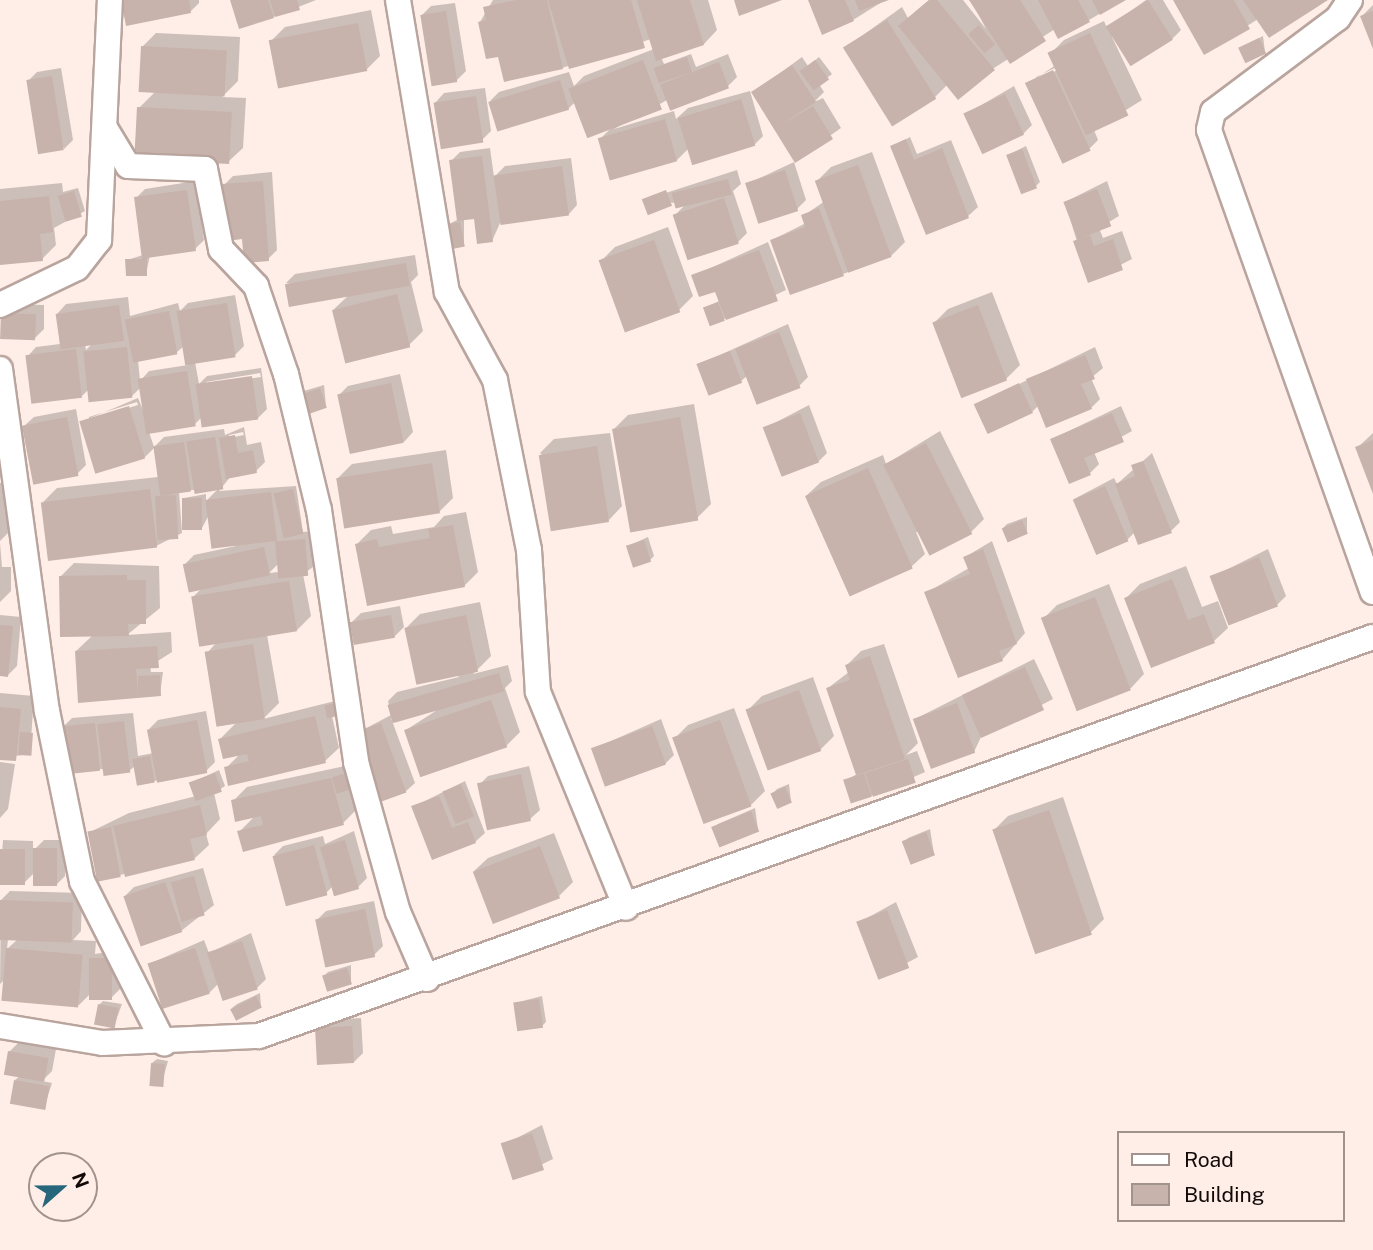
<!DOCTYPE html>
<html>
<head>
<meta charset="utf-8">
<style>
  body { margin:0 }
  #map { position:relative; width:1373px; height:1250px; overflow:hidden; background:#ffeee7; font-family:"Public Sans",sans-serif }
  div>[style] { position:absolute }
  .shadow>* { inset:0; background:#0003 }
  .building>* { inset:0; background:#c7b3ab; transform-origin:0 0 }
  .roads { filter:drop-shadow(2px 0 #b9a59e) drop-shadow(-2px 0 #b9a59e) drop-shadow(0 2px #b9a59e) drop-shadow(0 -2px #b9a59e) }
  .minor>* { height:24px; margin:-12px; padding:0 12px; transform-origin:12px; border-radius:12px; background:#fff }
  span { translate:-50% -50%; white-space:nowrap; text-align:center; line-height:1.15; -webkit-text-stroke:7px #ffeee7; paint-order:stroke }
  .legend { position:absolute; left:1117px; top:1131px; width:228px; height:91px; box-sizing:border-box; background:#ffeee7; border:2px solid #a0938e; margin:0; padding:9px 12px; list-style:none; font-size:21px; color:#110a08 }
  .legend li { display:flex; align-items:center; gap:14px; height:35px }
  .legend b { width:35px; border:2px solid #a0938e }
  .north { position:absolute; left:28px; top:1152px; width:70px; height:70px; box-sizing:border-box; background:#ffeee7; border:2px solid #a0938e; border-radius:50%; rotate:69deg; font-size:19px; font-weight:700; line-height:28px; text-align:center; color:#110a08 }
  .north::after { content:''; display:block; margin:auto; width:24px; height:32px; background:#26677b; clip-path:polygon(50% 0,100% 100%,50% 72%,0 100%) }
</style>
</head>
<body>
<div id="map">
  <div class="shadow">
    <i style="clip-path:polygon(123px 0,199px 0,199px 3px,190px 12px)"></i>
    <i style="clip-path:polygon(232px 0,316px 0,273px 17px)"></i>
    <i style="clip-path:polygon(493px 0,708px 0,717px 30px,704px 44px,661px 57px,664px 64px,691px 54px,696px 67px,728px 54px,737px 77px,728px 86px,669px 99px,614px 129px,674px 111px,676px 119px,688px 108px,750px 91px,763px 136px,754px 145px,688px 149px,677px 160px,600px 139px,613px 126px,575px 102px,568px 109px,490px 101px,499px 92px,569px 72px,574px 86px,584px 76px,654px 49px,651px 39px,562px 68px,500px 55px,480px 22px)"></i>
    <i style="clip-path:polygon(810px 0,885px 0,853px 20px)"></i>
    <i style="clip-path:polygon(929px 0,963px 0,986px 29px,971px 0,1123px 0,1089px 20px,1055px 29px,994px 68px,948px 84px,935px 97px,845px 48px,902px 7px,908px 18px)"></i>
    <i style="clip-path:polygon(evenodd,1146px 0,1163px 0,1181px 30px,1172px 39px,1112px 37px,1142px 100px,1094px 130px,1098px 140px,1089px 149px,1063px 161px,1027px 84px,1056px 65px,1050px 54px,1064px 40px,1104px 21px,1107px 28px,1146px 0,1061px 65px,1062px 68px,1036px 80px,1036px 77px,1061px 65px)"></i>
    <i style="clip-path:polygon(1175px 0,1324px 0,1258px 19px,1205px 53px)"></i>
    <i style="clip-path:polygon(455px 3px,466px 71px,457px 80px,422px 15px,431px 6px)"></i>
    <i style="clip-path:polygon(1373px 5px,1373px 44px,1362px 16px)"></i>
    <i style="clip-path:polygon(371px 10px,380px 56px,366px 70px,271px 41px,285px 27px)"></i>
    <i style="clip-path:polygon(156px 33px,240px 37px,238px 81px,222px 97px,246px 98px,243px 148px,229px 161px,139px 108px,156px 91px,142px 47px)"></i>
    <i style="clip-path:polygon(1263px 36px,1265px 52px,1241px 49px,1245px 45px)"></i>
    <i style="clip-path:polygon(802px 57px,808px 66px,819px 57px,832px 74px,819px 84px,824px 92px,814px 102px,823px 98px,841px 128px,795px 160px,754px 92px)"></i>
    <i style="clip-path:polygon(61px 68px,73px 140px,64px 149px,28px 81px,37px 72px)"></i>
    <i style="clip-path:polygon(1014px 86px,1032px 125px,1023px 134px,966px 114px)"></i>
    <i style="clip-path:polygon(485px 88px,491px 131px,482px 140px,435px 103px,444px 93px)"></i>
    <i style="clip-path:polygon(910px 137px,917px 154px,951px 140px,978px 207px,968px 216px,927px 232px,892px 147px)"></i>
    <i style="clip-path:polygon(1026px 146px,1040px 182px,1036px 186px,1008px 155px)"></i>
    <i style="clip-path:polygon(490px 148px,494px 177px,505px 166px,571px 158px,577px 205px,568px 215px,500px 223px,492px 241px,475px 217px,464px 218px,464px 246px,447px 225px,459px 219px,451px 161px,460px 152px)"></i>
    <i style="clip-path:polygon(872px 152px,905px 242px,891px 256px,843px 274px,772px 240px,806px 223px,803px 216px,825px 201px,817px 181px,831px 167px)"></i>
    <i style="clip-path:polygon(794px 162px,806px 200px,797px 209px,747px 184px)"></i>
    <i style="clip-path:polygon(737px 170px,741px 184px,733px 191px,747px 233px,738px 242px,675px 215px,686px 204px,644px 200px)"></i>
    <i style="clip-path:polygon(272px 172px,277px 250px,268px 259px,243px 237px,224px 185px,233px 176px)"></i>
    <i style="clip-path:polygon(196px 181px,204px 240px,195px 249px,150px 255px,146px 274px,127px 260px,143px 255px,136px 198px,145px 189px)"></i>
    <i style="clip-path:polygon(1107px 181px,1119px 216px,1099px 228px,1103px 238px,1122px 231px,1132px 259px,1089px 281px,1065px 202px)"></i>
    <i style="clip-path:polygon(62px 183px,63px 192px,78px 188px,85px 211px,54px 228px,56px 245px,42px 259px,0 263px,0 189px)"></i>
    <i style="clip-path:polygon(668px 227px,693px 296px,679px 310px,601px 261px,615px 247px)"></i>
    <i style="clip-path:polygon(768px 242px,786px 290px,724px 319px,705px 308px,721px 300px,716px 288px,693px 276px)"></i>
    <i style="clip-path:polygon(415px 255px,418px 275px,411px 282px,423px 331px,409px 345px,333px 310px,350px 294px,286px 283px,295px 274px)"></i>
    <i style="clip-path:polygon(992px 292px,1020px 365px,1006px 379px,962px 396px,934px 323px,948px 309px)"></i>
    <i style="clip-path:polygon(evenodd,235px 295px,244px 346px,235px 355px,195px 362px,199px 384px,207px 376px,261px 368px,267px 409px,258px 418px,202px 417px,195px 424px,149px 432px,154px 447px,164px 437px,224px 429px,225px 435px,244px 427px,247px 445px,261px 442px,265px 462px,256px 471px,231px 476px,219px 491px,296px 486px,303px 532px,313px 531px,316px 565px,303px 574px,311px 616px,297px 630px,267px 635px,279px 703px,263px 719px,339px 700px,332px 716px,339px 748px,325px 761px,226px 768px,240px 754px,220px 739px,238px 721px,207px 653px,216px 643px,192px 598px,203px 587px,185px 564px,194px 555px,236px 546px,209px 515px,202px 528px,184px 498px,206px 494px,206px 501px,219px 488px,179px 491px,182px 533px,156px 546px,43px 502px,57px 488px,158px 477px,155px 447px,145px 457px,97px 472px,81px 422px,138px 398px,146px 417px,141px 387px,131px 397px,88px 390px,82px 396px,27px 357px,36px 347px,60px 344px,57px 314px,66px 304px,128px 297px,130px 316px,178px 303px,180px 311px,188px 303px,235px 295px,93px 343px,86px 350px,85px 344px,93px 343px,235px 295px,185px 345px,188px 365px,149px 371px,140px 381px,138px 360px,176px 353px,185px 345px,235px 295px,260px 373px,261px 377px,206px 385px,206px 382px,260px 373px,235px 295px,137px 402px,138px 405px,89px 420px,89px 417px,137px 402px,235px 295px,243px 432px,244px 435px,229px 438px,229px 435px,243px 432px,235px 295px,278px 564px,279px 572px,269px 573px,278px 564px)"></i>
    <i style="clip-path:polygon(12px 304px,44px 305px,44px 329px,35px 338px,3px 337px)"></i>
    <i style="clip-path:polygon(788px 324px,808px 377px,799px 386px,747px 376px,741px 381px,698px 365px)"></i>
    <i style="clip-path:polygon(1095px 347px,1103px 368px,1091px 378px,1100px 399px,1091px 408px,1039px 405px,1032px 412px,976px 405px)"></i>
    <i style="clip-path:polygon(400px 374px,413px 432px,404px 442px,339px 395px,348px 386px)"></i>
    <i style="clip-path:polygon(324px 385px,326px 406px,300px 395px,304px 391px)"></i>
    <i style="clip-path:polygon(694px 404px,711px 504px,697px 518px,614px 429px,628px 415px)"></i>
    <i style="clip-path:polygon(809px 405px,827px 453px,818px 462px,765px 428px)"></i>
    <i style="clip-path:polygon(1121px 406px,1132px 431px,1094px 452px,1099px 464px,1090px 473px,1052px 439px)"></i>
    <i style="clip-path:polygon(76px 409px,86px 465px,77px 474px,24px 426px,34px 417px)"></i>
    <i style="clip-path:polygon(940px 431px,984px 519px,970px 533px,916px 532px,925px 554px,911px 567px,807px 495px,821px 482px,883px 455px,886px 464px)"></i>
    <i style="clip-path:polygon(610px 433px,622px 506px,609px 520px,540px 453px,554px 439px)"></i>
    <i style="clip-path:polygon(1373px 433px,1373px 490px,1357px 448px)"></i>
    <i style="clip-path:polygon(446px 450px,453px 498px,439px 512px,338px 478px,352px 464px)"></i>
    <i style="clip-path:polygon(1152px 453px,1180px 522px,1171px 531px,1135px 532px,1127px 540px,1074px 499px,1114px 478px,1117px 484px)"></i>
    <i style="clip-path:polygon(0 483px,7px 483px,9px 532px,0 541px)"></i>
    <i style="clip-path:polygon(466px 512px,478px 572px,464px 586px,357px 544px,371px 530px,391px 526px,393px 534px,434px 527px,444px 516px)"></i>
    <i style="clip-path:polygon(1027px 517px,1027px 532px,1003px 528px,1007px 524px)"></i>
    <i style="clip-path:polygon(648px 537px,654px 556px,650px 560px,628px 546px)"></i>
    <i style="clip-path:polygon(992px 541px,1025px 633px,1002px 660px,926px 593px,969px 568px,965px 557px)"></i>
    <i style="clip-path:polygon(0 543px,2px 567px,11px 567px,11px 591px,0 602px)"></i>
    <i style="clip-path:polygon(1268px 549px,1286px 596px,1277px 605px,1212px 577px)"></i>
    <i style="clip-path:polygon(74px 563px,159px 566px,160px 608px,127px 635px,171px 632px,172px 652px,150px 666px,151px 672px,163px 672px,160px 694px,140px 695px,76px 651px,93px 635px,60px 577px)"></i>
    <i style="clip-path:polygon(1186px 566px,1202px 607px,1218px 601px,1228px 628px,1214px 641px,1126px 598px,1140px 584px)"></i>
    <i style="clip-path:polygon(1109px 584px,1144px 674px,1131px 688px,1078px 709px,1043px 619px,1057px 605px)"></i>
    <i style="clip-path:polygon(480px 602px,491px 656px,473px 674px,508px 665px,512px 681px,505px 688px,520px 732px,506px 746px,406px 730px,448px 703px,391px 718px,415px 783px,405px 792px,355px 734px,391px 715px,388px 701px,397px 692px,459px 677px,406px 628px,420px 614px)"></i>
    <i style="clip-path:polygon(400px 606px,404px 627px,395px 636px,352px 622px,361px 613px)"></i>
    <i style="clip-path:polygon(0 615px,21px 617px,17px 666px,8px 675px,0 675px)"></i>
    <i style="clip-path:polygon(884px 644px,918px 743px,906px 755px,917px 751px,925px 772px,871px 796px,845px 781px,857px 774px,828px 688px,849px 672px,847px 665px,861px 651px)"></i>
    <i style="clip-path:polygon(1034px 659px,1053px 699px,981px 737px,974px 752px,915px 719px)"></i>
    <i style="clip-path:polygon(813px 677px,834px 736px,820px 750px,748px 710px,762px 696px)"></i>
    <i style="clip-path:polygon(0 693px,34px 696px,30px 754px,0 758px)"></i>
    <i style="clip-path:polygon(734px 708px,765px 791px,751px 805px,674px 739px,688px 725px)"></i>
    <i style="clip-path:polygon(206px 711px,215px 762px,206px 771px,154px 781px,135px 766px,129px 771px,99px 769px,63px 727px,72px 718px,133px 713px,138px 756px,154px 753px,149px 729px,158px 720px)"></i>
    <i style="clip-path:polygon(661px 719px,674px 755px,665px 764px,593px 749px)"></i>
    <i style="clip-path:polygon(0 762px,15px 764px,8px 809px,0 818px)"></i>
    <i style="clip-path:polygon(345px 766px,357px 809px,343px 823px,239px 832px,256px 815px,233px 801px,247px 787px)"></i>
    <i style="clip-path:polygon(529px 766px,540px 810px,530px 819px,479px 785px,488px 776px)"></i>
    <i style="clip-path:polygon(219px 770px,225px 786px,214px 793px,220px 819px,206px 834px,209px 845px,195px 858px,120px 875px,90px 832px,129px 813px,196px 796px,191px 783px)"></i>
    <i style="clip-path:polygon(465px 781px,485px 833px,475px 842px,413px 807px)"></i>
    <i style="clip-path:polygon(789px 784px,791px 801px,772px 794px,777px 789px)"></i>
    <i style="clip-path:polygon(1063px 797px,1104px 919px,1090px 933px,994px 830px,1008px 816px)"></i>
    <i style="clip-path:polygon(755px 808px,758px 829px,714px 828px,718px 824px)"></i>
    <i style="clip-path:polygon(930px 829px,934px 854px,904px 842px,908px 838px)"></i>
    <i style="clip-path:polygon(354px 831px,367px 878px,358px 887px,334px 885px,326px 893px,274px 855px,283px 846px,323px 836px,325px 844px)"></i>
    <i style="clip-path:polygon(554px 833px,573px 882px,559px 896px,474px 871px,488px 858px)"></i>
    <i style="clip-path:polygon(3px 840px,33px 841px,33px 851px,44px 840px,66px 840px,65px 876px,56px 885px,35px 872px,23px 884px,0 883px)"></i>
    <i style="clip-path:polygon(203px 868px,214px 905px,181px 931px,125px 896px,134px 887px)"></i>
    <i style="clip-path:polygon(evenodd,10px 891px,82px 893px,81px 931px,73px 940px,96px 941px,95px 954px,121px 950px,120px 989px,111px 998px,90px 994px,79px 1005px,5px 979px,0 984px,1px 900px,10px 891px,8px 939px,18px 939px,7px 949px,8px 939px)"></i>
    <i style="clip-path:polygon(374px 901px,383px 946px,374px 955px,317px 920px,326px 911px)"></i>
    <i style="clip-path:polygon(896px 902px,918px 957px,879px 978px,858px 923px)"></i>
    <i style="clip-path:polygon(251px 933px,266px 979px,257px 988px,219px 983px,209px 993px,149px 964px,204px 940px,209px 953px)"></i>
    <i style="clip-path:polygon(351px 965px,351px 982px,324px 976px,328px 972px)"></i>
    <i style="clip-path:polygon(260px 993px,261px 1007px,232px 1008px,237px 1004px)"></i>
    <i style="clip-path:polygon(542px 996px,546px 1022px,542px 1026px,515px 1003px)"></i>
    <i style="clip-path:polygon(103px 1001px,122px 1004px,114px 1026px,99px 1005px)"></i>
    <i style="clip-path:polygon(361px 1018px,363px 1053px,354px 1062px,317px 1029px,326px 1020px)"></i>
    <i style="clip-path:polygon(19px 1042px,56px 1049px,52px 1071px,42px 1081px,52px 1083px,44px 1108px,15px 1080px,20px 1076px,9px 1052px)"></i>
    <i style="clip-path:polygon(157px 1059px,168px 1061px,161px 1086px,152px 1063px)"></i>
    <i style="clip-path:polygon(542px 1125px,553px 1159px,514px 1178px,503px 1145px)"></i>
  </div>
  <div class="building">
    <i style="clip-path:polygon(121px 0,189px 0,191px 13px,126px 26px)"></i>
    <i style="clip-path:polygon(230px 0,268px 0,274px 18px,239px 29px)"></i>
    <i style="clip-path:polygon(270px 0,297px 0,300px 10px,275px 17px)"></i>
    <i style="clip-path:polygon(516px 0,547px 0,563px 69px,504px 82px,498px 57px,486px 59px,478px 22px,486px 20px,483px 7px)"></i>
    <i style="clip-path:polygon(548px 0,631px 0,645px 48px,569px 69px)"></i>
    <i style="clip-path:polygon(637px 0,690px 0,704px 45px,656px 61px)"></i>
    <i style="clip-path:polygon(734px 0,782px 0,739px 16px)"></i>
    <i style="clip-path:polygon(808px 0,845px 0,854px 21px,822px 35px)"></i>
    <i style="clip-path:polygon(855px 0,889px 0,859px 11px)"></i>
    <i style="clip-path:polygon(929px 0,937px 0,995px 70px,958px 100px,898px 26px)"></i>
    <i style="clip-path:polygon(969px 0,1020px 0,1046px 41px,1010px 64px)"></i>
    <i style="clip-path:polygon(1038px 0,1078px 0,1090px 22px,1058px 39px)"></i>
    <i style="clip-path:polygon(1092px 0,1126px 0,1100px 15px)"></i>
    <i style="left:1148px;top:0;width:47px;height:50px;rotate:58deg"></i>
    <i style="clip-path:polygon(1173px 0,1234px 0,1250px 29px,1204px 55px)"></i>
    <i style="clip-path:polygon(1243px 0,1328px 0,1269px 38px)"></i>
    <i style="left:446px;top:11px;width:72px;height:26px;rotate:81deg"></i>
    <i style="clip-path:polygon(1373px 11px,1373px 49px,1360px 16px)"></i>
    <i style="left:887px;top:20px;width:93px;height:52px;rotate:58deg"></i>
    <i style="left:358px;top:23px;width:49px;height:91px;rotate:79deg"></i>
    <i style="left:979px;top:25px;width:25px;height:14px;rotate:50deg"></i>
    <i style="left:1090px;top:33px;width:91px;height:47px;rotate:65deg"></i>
    <i style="left:1259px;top:38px;width:17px;height:23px;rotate:65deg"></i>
    <i style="left:141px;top:46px;width:86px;height:46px;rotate:3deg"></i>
    <i style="left:687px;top:57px;width:16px;height:35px;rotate:72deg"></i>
    <i style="left:643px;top:60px;width:53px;height:80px;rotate:69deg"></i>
    <i style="left:815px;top:60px;width:24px;height:19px;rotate:54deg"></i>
    <i style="left:719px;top:62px;width:28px;height:63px;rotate:69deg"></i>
    <i style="clip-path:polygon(792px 65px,816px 102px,779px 126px,813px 106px,833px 139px,795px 163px,751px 92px)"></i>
    <i style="left:1053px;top:70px;width:89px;height:31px;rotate:65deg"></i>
    <i style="left:52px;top:76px;width:75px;height:26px;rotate:81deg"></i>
    <i style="left:560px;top:80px;width:31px;height:75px;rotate:73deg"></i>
    <i style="left:1005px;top:94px;width:45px;height:46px;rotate:65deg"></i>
    <i style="left:476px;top:96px;width:47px;height:43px;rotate:81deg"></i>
    <i style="left:741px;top:99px;width:49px;height:66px;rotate:73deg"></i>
    <i style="left:137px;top:107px;width:95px;height:52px;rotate:3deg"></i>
    <i style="left:665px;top:119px;width:44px;height:70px;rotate:74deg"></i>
    <i style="clip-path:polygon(906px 139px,914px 160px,942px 148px,969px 218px,926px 235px,890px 146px)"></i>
    <i style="left:1022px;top:149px;width:42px;height:17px;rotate:69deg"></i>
    <i style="clip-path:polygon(482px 156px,493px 242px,477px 244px,474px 219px,457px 221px,449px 160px)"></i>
    <i style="left:858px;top:165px;width:98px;height:46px;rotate:70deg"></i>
    <i style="left:562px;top:166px;width:50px;height:69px;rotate:82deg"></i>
    <i style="left:785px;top:170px;width:43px;height:42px;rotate:72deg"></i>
    <i style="left:728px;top:179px;width:16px;height:58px;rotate:76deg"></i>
    <i style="clip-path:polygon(263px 181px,269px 261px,244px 263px,242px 239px,227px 241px,222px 184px)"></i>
    <i style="left:1097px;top:189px;width:40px;height:36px;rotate:69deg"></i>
    <i style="clip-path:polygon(187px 190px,196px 251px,147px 258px,147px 276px,126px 276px,125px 259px,142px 259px,134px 197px)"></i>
    <i style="left:666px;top:190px;width:17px;height:26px;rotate:69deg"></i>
    <i style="left:74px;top:191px;width:27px;height:17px;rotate:73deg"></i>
    <i style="clip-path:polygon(49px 196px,53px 232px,40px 234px,43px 261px,0 265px,0 201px)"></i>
    <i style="left:724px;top:198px;width:48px;height:54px;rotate:72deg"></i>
    <i style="clip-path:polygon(819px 208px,844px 276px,790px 295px,770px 240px,805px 227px,801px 215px)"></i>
    <i style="left:460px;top:222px;width:25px;height:15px;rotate:79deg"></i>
    <i style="clip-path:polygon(1090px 235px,1094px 246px,1113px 239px,1123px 270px,1088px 283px,1073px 241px)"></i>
    <i style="left:654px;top:240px;width:77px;height:59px;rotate:70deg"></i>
    <i style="clip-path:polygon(759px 250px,778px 301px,726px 320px,715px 292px,699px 297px,691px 275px)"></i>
    <i style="left:406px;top:263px;width:23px;height:123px;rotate:80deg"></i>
    <i style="left:397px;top:294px;width:55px;height:67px;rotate:76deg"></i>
    <i style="left:718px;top:302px;width:20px;height:16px;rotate:70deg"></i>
    <i style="left:227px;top:303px;width:55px;height:51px;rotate:81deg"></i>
    <i style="left:119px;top:305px;width:36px;height:64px;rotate:82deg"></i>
    <i style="left:978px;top:305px;width:81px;height:49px;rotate:69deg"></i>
    <i style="left:169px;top:311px;width:44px;height:45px;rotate:79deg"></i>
    <i style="left:1px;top:313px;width:35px;height:26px;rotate:2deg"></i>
    <i style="left:779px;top:332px;width:60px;height:47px;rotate:69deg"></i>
    <i style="left:127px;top:347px;width:51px;height:44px;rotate:84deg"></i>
    <i style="left:76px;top:349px;width:49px;height:51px;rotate:83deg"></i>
    <i style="left:730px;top:351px;width:34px;height:36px;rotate:69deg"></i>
    <i style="clip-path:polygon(1085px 355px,1095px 379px,1081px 384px,1092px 409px,1046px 428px,1026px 379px)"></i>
    <i style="left:187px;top:371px;width:56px;height:50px;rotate:81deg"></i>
    <i style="left:252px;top:376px;width:44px;height:57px;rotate:82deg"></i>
    <i style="left:391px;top:383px;width:61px;height:55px;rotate:78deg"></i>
    <i style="left:1019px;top:383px;width:33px;height:50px;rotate:65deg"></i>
    <i style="left:320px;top:388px;width:21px;height:23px;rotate:71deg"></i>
    <i style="left:129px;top:406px;width:55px;height:52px;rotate:73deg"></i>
    <i style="left:800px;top:413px;width:53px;height:40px;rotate:69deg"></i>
    <i style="clip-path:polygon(1112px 413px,1124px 442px,1084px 458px,1091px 475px,1069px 484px,1050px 439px)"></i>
    <i style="left:67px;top:417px;width:60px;height:46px;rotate:79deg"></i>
    <i style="left:680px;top:417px;width:105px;height:69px;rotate:80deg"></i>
    <i style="clip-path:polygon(235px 435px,238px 453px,253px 450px,257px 473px,226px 479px,219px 438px)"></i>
    <i style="left:215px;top:437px;width:53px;height:29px;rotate:81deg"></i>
    <i style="clip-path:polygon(1373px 440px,1373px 494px,1355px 447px)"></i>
    <i style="left:184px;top:442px;width:50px;height:31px;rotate:82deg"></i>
    <i style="left:926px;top:443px;width:102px;height:48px;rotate:63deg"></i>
    <i style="left:597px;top:446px;width:77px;height:59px;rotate:81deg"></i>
    <i style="clip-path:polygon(1143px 461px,1172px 533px,1138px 545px,1115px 484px,1135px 476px,1131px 465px)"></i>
    <i style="left:432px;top:463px;width:51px;height:97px;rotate:81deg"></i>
    <i style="left:868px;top:468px;width:110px;height:69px;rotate:66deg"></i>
    <i style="left:1105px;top:486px;width:60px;height:35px;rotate:67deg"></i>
    <i style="left:150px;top:489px;width:59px;height:110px;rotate:83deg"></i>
    <i style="left:293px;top:489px;width:46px;height:20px;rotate:77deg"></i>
    <i style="left:271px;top:492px;width:49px;height:66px;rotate:83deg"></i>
    <i style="left:176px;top:495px;width:44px;height:21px;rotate:87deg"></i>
    <i style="left:182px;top:498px;width:20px;height:32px"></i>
    <i style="left:1022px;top:520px;width:15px;height:22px;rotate:67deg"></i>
    <i style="clip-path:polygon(453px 525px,465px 587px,367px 606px,355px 544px,377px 539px,379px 547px,430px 538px,428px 529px)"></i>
    <i style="left:305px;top:539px;width:37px;height:30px;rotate:85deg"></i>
    <i style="left:644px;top:540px;width:23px;height:19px;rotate:72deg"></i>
    <i style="left:264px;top:547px;width:29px;height:83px;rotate:78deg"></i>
    <i style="clip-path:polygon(983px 549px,1017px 644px,999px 651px,1003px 661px,958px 678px,924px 592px,970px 574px,963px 557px)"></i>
    <i style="left:1259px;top:557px;width:53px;height:53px;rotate:69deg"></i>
    <i style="clip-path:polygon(127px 575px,127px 580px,146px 580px,146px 624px,128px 624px,129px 636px,60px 637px,59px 576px)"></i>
    <i style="clip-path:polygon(1172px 579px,1188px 620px,1204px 614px,1215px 643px,1151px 668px,1124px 598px)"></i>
    <i style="left:289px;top:581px;width:51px;height:99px;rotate:81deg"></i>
    <i style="left:1095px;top:597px;width:100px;height:58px;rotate:69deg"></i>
    <i style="left:391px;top:615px;width:23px;height:42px;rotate:80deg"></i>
    <i style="left:466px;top:615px;width:58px;height:63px;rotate:78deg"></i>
    <i style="clip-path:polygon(0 625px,13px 626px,8px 677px,0 676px)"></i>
    <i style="left:253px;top:644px;width:76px;height:49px;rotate:81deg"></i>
    <i style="clip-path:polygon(157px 646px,159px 668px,136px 669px,138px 694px,138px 676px,160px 675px,161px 696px,78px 703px,75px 651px)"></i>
    <i style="clip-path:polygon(870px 656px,905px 759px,856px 775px,826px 688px,850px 680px,845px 665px)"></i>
    <i style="left:1025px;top:667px;width:47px;height:69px;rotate:66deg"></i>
    <i style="left:499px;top:673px;width:19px;height:116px;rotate:74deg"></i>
    <i style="left:799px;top:690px;width:65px;height:57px;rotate:70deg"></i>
    <i style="left:491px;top:700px;width:50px;height:92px;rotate:71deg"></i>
    <i style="left:336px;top:703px;width:13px;height:12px;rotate:77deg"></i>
    <i style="left:957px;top:703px;width:53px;height:47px;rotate:70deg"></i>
    <i style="clip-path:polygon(0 707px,21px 709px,16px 761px,0 760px)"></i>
    <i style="clip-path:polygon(315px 716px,326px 763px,228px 786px,224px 767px,249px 761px,247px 754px,223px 759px,218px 739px)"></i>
    <i style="left:197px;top:720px;width:54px;height:51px;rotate:79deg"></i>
    <i style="left:720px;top:720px;width:92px;height:51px;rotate:70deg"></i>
    <i style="left:124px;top:721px;width:52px;height:27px;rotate:83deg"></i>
    <i style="left:95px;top:723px;width:48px;height:34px;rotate:84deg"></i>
    <i style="left:381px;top:723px;width:74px;height:30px;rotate:70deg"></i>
    <i style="left:652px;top:726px;width:41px;height:65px;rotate:70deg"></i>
    <i style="left:20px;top:732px;width:13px;height:23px;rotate:4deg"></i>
    <i style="left:150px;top:756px;width:27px;height:18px;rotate:80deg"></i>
    <i style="left:908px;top:759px;width:25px;height:45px;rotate:72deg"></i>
    <i style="left:215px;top:773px;width:20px;height:28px;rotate:70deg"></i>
    <i style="left:346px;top:773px;width:17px;height:15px;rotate:73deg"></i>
    <i style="left:864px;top:773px;width:25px;height:22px;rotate:72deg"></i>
    <i style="left:521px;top:774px;width:48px;height:45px;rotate:78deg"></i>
    <i style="clip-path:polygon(331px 778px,344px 825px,243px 852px,237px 831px,263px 825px,261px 816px,235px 822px,231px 800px)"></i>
    <i style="left:461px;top:784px;width:35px;height:20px;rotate:68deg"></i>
    <i style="left:785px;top:787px;width:17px;height:16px;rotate:66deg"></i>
    <i style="clip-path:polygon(439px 796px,452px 828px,468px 822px,476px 843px,432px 860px,411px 806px)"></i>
    <i style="clip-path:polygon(200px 805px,207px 835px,190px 839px,195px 860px,125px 877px,113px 826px)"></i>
    <i style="left:1049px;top:810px;width:132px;height:60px;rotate:71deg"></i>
    <i style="left:751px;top:811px;width:22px;height:43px;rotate:68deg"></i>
    <i style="left:111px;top:827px;width:51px;height:24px;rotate:79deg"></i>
    <i style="left:926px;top:832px;width:25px;height:26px;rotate:69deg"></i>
    <i style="left:345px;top:840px;width:51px;height:26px;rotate:74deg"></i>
    <i style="left:314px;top:845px;width:52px;height:43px;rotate:75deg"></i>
    <i style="left:540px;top:846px;width:56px;height:72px;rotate:69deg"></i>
    <i style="left:33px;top:848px;width:24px;height:38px"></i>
    <i style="left:0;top:849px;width:25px;height:36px"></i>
    <i style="left:194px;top:876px;width:41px;height:24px;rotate:75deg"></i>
    <i style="left:165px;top:882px;width:53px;height:44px;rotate:71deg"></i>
    <i style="left:0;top:900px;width:73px;height:40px;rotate:2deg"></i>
    <i style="left:365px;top:909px;width:49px;height:51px;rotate:78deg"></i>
    <i style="left:887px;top:910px;width:62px;height:33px;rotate:69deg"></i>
    <i style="left:242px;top:941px;width:51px;height:37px;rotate:72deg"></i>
    <i style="left:6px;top:948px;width:77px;height:53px;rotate:5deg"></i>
    <i style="left:195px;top:948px;width:48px;height:50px;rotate:72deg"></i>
    <i style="left:89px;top:958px;width:23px;height:42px"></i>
    <i style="left:347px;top:968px;width:17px;height:26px;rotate:73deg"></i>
    <i style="left:256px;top:996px;width:13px;height:29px;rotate:63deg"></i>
    <i style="left:539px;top:999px;width:29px;height:26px;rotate:82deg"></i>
    <i style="left:98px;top:1004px;width:21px;height:21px;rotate:11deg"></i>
    <i style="left:352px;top:1026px;width:37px;height:37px;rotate:87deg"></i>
    <i style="left:8px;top:1051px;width:41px;height:24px;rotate:10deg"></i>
    <i style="left:151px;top:1063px;width:14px;height:23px;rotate:4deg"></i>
    <i style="left:14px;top:1080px;width:36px;height:24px;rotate:10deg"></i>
    <i style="left:532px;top:1133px;width:39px;height:33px;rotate:72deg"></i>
  </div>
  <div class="roads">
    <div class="minor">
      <i style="left:398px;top:0;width:296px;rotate:80.5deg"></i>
      <i style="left:447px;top:292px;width:100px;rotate:61.4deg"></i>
      <i style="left:495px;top:380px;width:173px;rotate:78.7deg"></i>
      <i style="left:529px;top:550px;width:142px;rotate:86.4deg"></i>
      <i style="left:538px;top:692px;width:233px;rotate:67.8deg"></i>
      <i style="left:1350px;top:0;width:22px;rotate:124deg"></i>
      <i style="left:1338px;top:18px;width:156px;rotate:143.1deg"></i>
      <i style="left:1213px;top:112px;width:18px;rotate:103deg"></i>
      <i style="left:1209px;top:130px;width:490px;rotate:70.5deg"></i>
      <i style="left:105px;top:128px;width:44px;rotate:58.8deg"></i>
      <i style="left:128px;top:166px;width:77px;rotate:2.2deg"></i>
      <i style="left:205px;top:169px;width:82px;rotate:78.7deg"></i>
      <i style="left:221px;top:249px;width:51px;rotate:46.6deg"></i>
      <i style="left:256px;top:286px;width:93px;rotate:71.2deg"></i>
      <i style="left:286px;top:374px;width:140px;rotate:76.4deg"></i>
      <i style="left:319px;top:510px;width:255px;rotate:81.6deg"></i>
      <i style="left:356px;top:762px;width:156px;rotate:74.4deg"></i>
      <i style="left:398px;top:912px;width:73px;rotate:66.6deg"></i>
      <i style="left:0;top:305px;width:85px;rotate:-25.7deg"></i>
      <i style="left:77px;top:268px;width:36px;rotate:-52deg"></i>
      <i style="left:99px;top:240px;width:240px;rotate:-87.4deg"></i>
      <i style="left:0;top:369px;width:345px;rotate:82.2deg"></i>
      <i style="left:47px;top:711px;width:174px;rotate:78.4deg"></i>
      <i style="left:82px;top:881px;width:182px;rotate:63.2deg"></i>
      <i style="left:0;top:1026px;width:104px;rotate:9.4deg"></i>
      <i style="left:103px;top:1043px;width:156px;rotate:-2.6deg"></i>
      <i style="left:259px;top:1036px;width:1183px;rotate:-19.71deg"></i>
    </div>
  </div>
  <ul class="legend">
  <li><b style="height:9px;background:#fff"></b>Road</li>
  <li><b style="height:19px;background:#c7b3ab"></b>Building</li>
  </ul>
  <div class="north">N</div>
</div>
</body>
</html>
